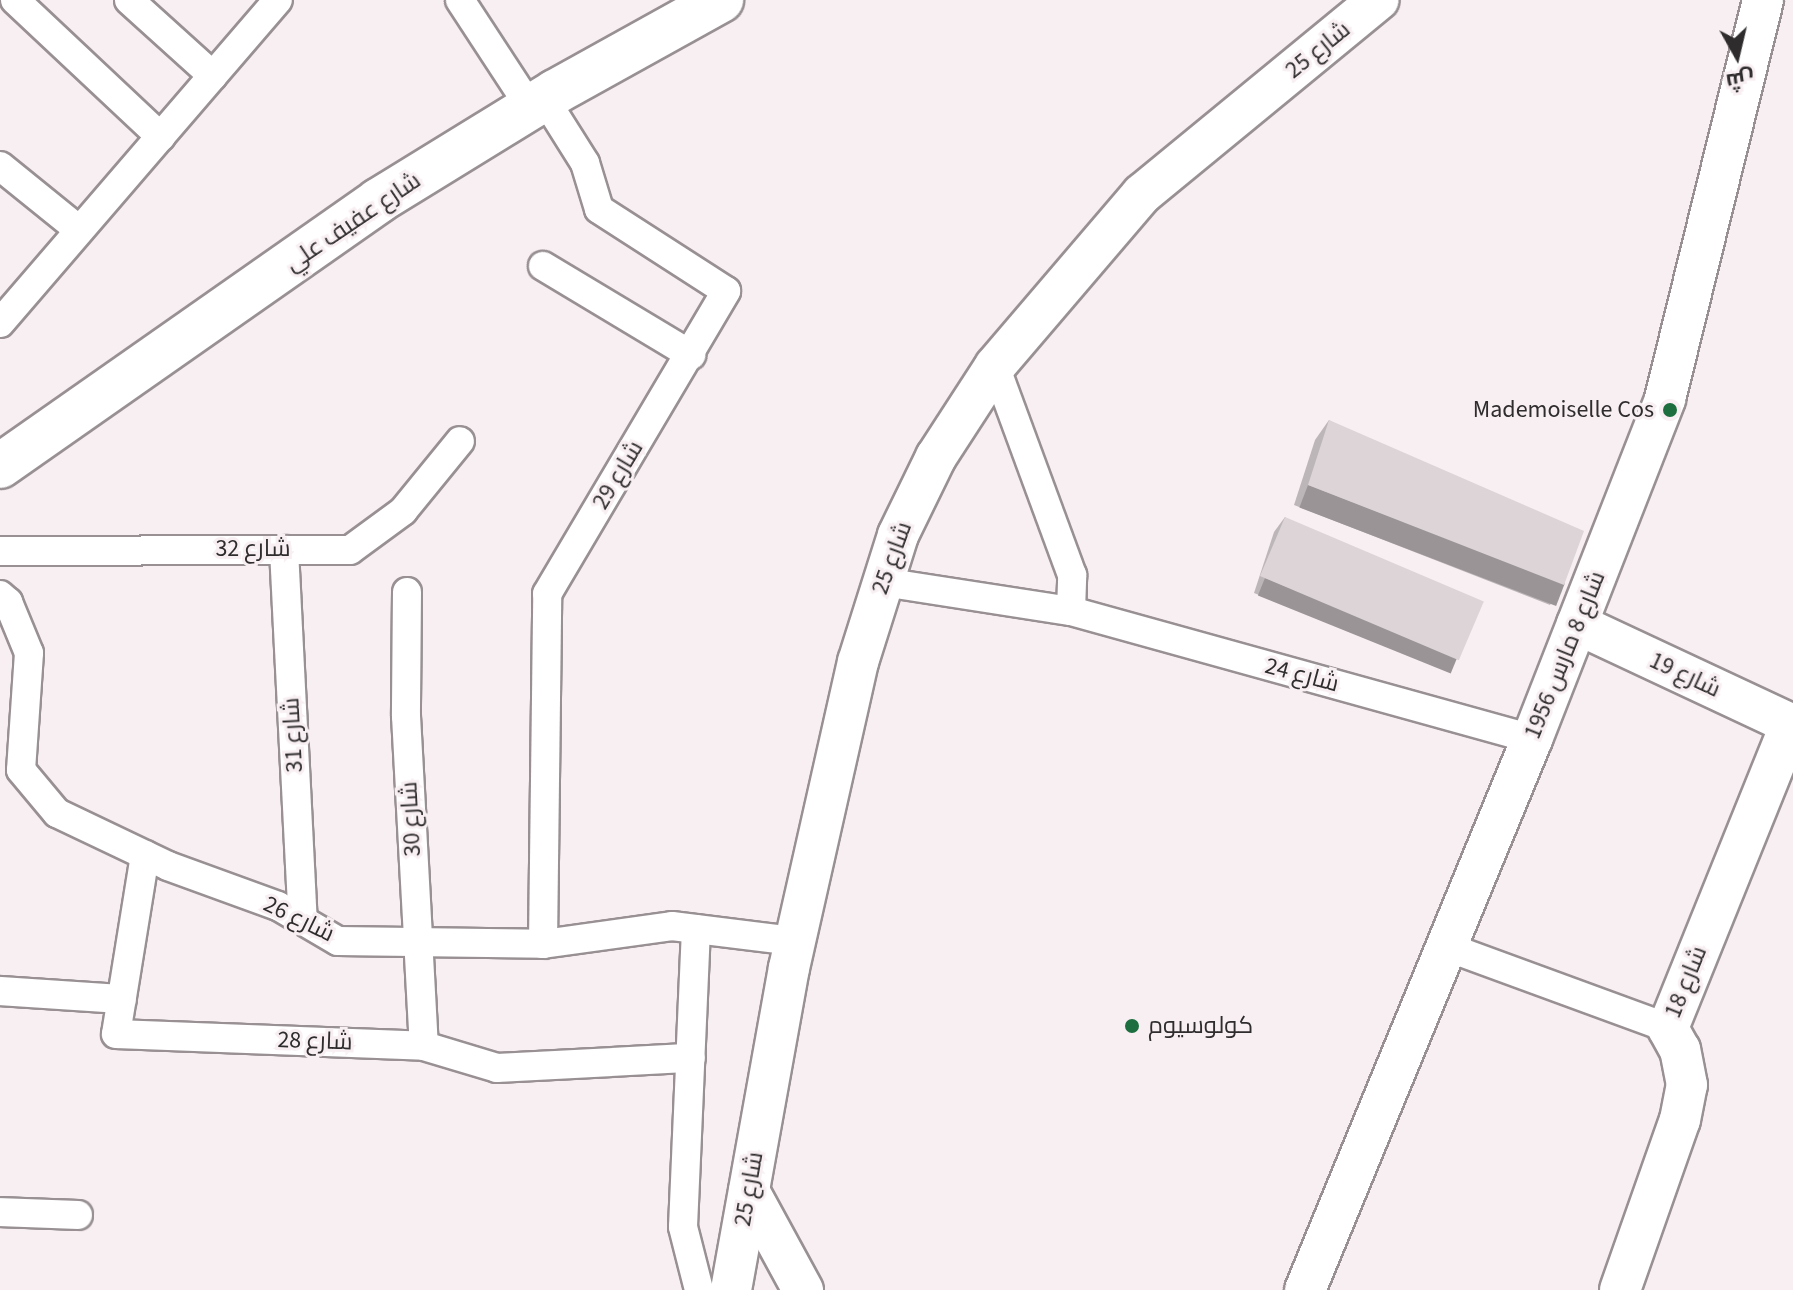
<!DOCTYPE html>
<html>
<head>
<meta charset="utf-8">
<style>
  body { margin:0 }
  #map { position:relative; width:1793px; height:1290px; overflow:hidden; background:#f8eff2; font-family:"Source Sans 3",Cairo,sans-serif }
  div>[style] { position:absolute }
  .roads { filter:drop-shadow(2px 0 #989093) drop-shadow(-2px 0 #989093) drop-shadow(0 2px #989093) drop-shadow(0 -2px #989093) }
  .street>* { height:28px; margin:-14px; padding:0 14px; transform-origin:14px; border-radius:14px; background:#fff }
  .secondary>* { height:40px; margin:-20px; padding:0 20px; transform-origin:20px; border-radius:20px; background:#fff }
  .primary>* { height:44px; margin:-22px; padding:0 22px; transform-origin:22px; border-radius:22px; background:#fff }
  .wall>* { inset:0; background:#bdb6b8 }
  .shaded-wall>* { inset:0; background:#9a9496; transform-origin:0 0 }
  .building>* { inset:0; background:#dcd4d6; transform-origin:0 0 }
  .dots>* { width:22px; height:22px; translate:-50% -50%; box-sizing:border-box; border:4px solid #f8eff2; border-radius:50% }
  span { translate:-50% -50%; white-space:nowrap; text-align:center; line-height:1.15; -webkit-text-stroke:6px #f8eff2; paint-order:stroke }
  .street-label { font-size:24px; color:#2f2c2d }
  .poi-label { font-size:24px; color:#2f2c2d }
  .right { translate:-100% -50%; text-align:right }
  .left { translate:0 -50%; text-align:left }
  .north { position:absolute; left:1697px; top:16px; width:80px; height:80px; -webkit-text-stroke:6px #f8eff2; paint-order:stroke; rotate:172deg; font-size:22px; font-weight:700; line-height:32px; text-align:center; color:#2f2c2d }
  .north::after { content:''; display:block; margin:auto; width:28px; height:36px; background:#2f2c2d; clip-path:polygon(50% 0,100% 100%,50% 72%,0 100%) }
</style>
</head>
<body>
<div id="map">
  <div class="roads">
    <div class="street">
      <i style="left:15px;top:0;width:200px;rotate:43.2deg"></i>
      <i style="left:129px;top:0;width:113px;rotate:42.1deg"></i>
      <i style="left:460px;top:0;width:128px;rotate:56.8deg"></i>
      <i style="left:0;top:166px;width:102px;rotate:39deg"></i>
      <i style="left:543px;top:266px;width:173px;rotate:31deg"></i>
      <i style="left:0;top:323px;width:426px;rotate:-49.3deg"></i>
      <i style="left:284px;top:550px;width:370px;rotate:87.1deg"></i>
      <i style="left:0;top:551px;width:350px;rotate:-0.2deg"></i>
      <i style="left:350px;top:550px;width:66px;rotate:-36.3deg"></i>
      <i style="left:403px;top:511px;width:90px;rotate:-50.8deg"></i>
      <i style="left:883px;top:582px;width:190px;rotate:8.8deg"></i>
      <i style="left:1071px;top:611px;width:36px;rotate:-88deg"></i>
      <i style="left:1072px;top:575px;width:223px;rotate:-110.2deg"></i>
      <i style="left:407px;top:592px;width:124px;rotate:90.5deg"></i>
      <i style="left:406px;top:716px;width:330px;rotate:86.9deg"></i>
      <i style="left:0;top:595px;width:11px;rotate:41deg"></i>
      <i style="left:8px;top:602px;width:55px;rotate:67.6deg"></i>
      <i style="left:29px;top:653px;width:117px;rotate:93.9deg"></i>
      <i style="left:21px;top:770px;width:56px;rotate:50.1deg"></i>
      <i style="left:57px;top:813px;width:123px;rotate:25.5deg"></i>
      <i style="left:168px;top:866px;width:117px;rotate:20deg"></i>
      <i style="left:278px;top:906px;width:69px;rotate:30.3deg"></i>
      <i style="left:338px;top:941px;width:205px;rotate:0.8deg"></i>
      <i style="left:543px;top:944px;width:130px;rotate:-7.9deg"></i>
      <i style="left:672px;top:926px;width:124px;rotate:7deg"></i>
      <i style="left:1071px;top:611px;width:478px;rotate:15.5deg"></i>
      <i style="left:145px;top:855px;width:181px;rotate:99.2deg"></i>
      <i style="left:116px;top:1034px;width:308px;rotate:2.2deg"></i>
      <i style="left:424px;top:1046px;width:76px;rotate:16.8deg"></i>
      <i style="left:497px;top:1068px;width:194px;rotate:-3deg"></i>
      <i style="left:696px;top:929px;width:298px;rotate:92.5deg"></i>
      <i style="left:683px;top:1227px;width:65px;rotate:75.7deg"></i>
      <i style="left:543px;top:944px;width:350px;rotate:-89.3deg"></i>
      <i style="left:547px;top:594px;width:352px;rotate:-59.4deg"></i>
      <i style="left:726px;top:291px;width:151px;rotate:-147.2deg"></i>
      <i style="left:599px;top:209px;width:48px;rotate:-106.9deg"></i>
      <i style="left:585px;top:163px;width:77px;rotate:-122.2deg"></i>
      <i style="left:1447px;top:947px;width:235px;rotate:20.1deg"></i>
      <i style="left:0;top:991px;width:122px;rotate:3.8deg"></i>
      <i style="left:0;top:1212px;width:78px;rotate:2.2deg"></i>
    </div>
    <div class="secondary">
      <i style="left:1577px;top:624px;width:238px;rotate:25.1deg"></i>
      <i style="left:749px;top:1191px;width:113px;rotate:61.4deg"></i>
      <i style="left:731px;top:1290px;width:327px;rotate:-79.8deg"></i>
      <i style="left:789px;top:968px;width:314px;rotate:-77.3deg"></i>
      <i style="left:858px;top:662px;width:133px;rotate:-72.5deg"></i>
      <i style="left:898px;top:535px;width:87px;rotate:-64deg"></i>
      <i style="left:936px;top:457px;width:108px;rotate:-57deg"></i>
      <i style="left:995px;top:366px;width:226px;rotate:-49.5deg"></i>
      <i style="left:1142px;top:194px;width:306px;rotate:-39.4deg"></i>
      <i style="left:1305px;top:1290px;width:596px;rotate:-67.61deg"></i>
      <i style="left:1532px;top:739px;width:365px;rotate:-68.6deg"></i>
      <i style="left:1665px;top:399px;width:411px;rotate:-76.2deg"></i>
      <i style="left:1620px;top:1290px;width:180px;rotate:-70.6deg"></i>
      <i style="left:1680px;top:1120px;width:36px;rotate:-79deg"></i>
      <i style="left:1687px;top:1085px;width:36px;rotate:-101deg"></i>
      <i style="left:1680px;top:1050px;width:25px;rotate:-119deg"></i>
      <i style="left:1668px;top:1028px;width:328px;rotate:-68deg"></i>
    </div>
    <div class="primary">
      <i style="left:0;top:466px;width:462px;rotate:-35deg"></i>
      <i style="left:378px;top:201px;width:208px;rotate:-31.6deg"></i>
      <i style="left:555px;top:92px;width:190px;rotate:-29deg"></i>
    </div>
  </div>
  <div class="wall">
    <i style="clip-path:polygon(1329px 420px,1564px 585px,1550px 605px,1294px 505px,1315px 440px)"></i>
    <i style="clip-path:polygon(1285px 517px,1448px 671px,1254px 593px,1274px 532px)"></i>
  </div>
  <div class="shaded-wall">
    <i style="left:1308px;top:485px;width:275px;height:24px;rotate:21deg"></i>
    <i style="left:1265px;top:578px;width:208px;height:19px;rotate:22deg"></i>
  </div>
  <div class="building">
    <i style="clip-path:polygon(1329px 420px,1584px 531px,1564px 585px,1308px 485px)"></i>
    <i style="left:1285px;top:517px;width:216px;height:64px;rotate:23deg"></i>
  </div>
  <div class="dots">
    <i style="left:1670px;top:410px;background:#1d6e3f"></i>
    <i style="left:1132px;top:1026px;background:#1d6e3f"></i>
  </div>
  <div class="street-label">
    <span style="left:1318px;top:50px;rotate:-39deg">شارع 25</span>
    <span style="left:353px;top:222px;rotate:-34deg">شارع عفيف علي</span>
    <span style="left:618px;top:475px;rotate:-59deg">شارع 29</span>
    <span style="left:253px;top:549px">شارع 32</span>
    <span style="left:892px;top:558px;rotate:-70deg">شارع 25</span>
    <span style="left:1565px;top:655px;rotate:-68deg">شارع 8 مارس 1956</span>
    <span style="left:1302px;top:675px;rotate:15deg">شارع 24</span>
    <span style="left:1685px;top:675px;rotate:25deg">شارع 19</span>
    <span style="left:293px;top:735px;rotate:-93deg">شارع 31</span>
    <span style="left:411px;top:819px;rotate:-93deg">شارع 30</span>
    <span style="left:299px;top:919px;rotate:26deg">شارع 26</span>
    <span style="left:1686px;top:982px;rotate:-68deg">شارع 18</span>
    <span style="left:315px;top:1041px;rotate:2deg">شارع 28</span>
    <span style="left:749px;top:1189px;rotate:-80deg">شارع 25</span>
  </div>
  <div class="poi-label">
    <span class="right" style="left:1654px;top:410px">Mademoiselle Cos</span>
    <span class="left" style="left:1148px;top:1026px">كولوسيوم</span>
  </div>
  <div class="north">ش</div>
</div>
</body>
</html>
